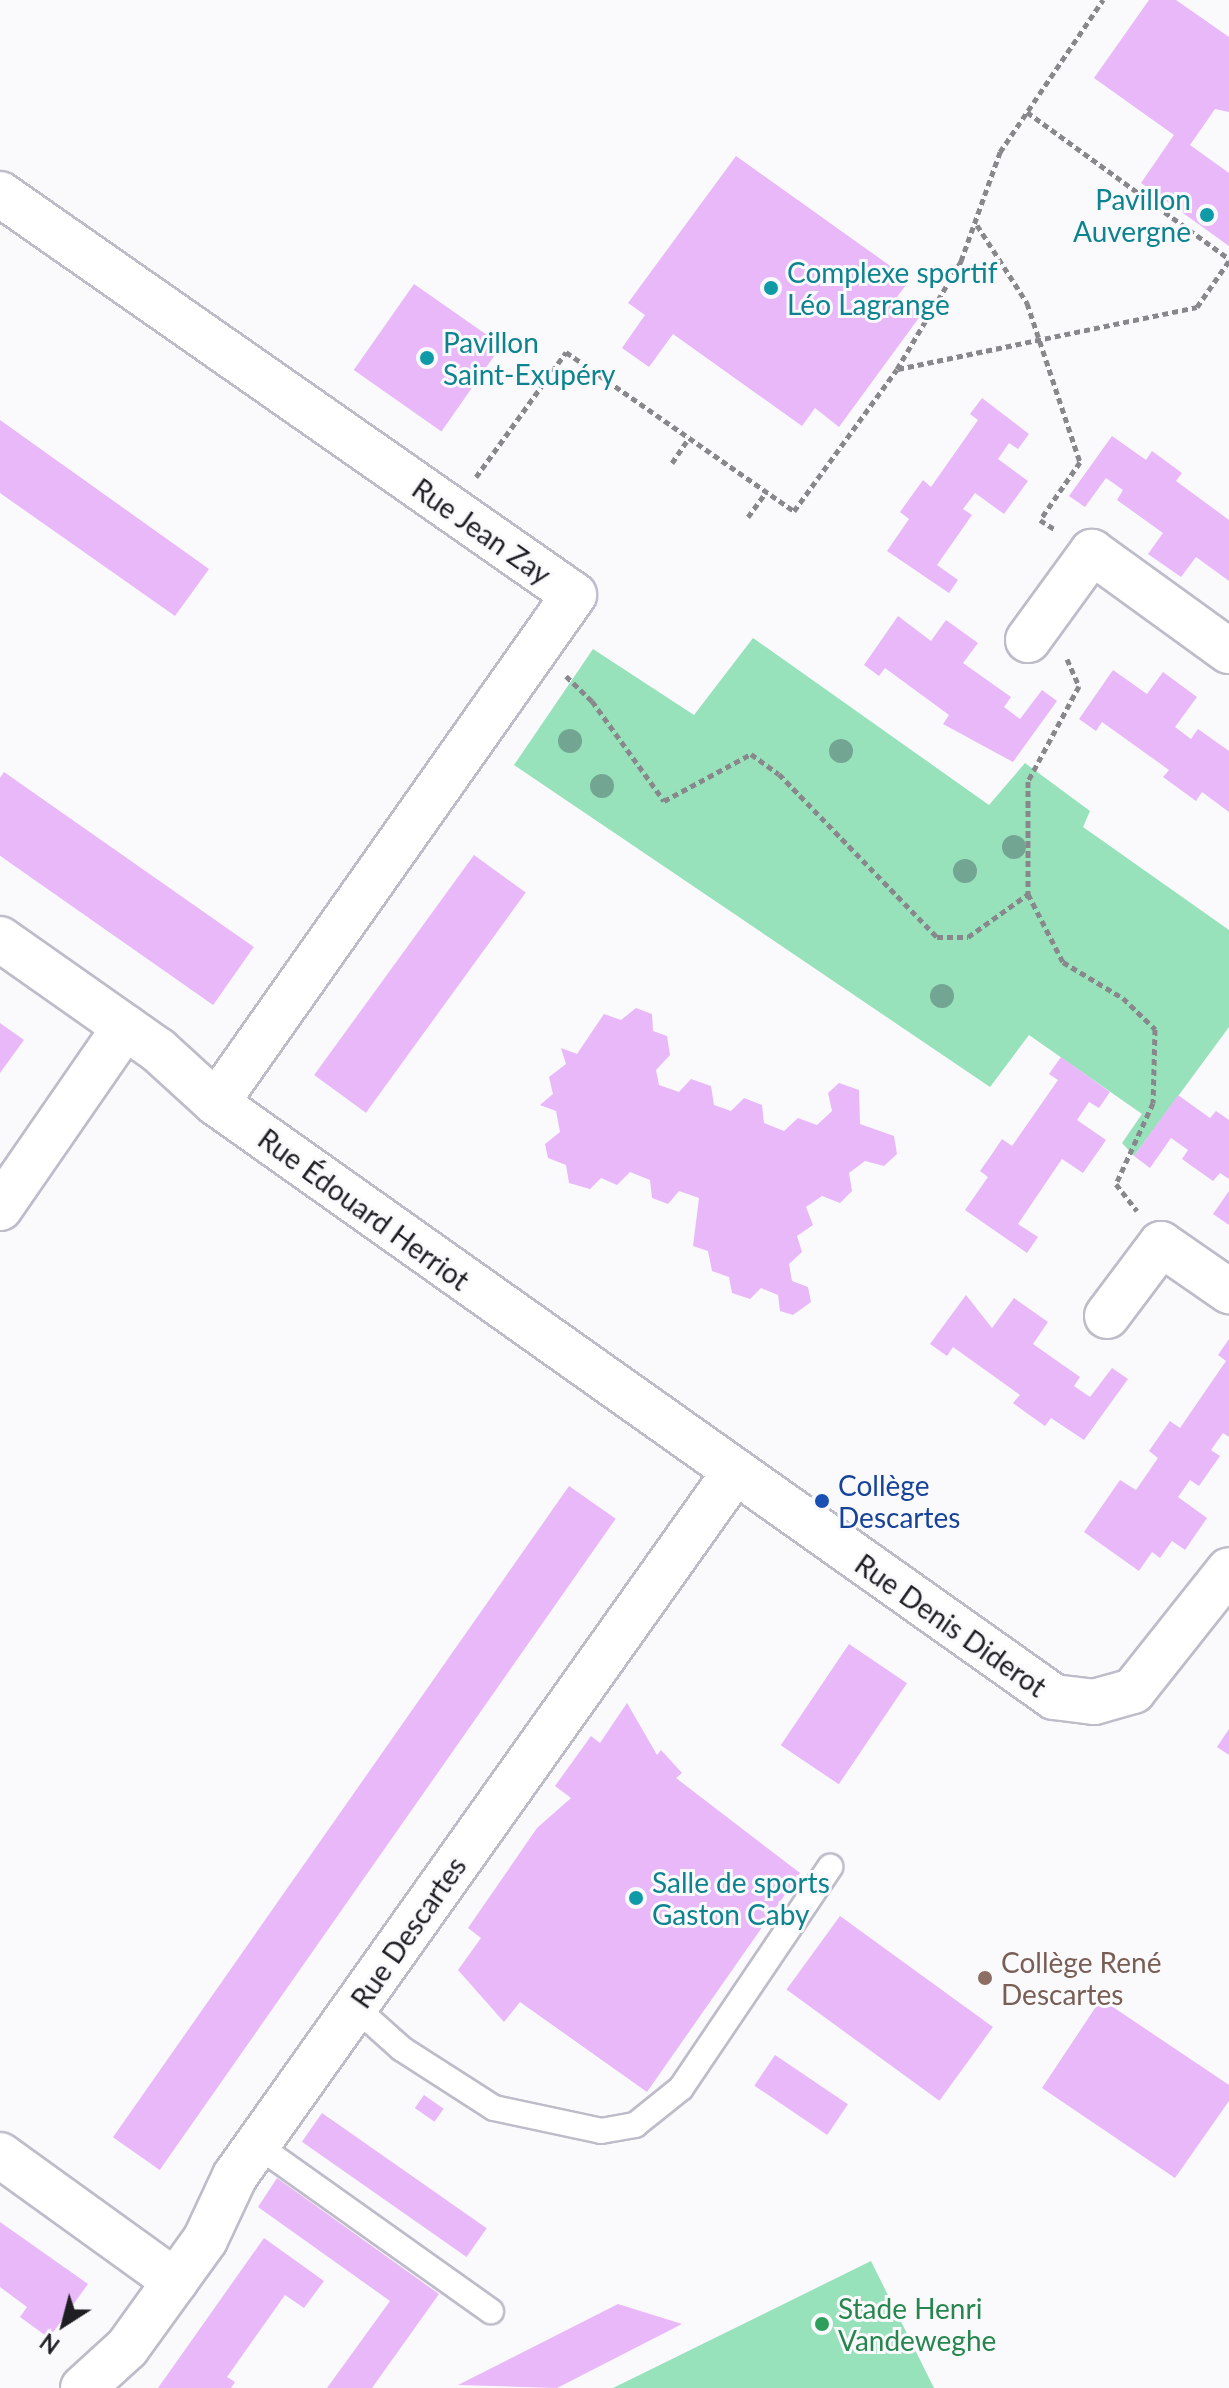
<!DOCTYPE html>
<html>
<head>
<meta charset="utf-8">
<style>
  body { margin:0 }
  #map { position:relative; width:1229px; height:2388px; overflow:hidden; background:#fafafd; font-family:Lato,sans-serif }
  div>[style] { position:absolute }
  .green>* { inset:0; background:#97e2ba }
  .building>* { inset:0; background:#e8b8f9; transform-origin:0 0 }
  .path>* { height:5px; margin-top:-2.5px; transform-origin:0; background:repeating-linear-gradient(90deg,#88888c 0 6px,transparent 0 10px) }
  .roads { filter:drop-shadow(2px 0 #bfbcca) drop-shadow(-2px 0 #bfbcca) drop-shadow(0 2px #bfbcca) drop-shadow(0 -2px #bfbcca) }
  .service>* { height:24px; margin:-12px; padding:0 12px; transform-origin:12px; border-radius:12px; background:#fff }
  .minor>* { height:44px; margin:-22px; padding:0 22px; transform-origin:22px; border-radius:22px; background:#fff }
  .trees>* { width:24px; height:24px; margin:-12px; border-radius:50%; background:#73a593 }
  .dots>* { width:22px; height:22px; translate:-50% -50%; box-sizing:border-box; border:4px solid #fafafd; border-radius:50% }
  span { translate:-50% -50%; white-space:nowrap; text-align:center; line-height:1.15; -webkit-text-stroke:6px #fafafd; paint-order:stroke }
  .culture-label { font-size:28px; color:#0d838f }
  .right { translate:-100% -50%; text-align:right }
  .left { translate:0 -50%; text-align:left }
  .street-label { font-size:28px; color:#1f1e23 }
  .transit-label { font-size:28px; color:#164399 }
  .education-label { font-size:28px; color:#785e54 }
  .leisure-label { font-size:28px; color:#27864d }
  .north { position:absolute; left:24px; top:2284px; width:80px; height:80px; -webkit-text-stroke:6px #fafafd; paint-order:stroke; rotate:216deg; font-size:22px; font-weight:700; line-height:32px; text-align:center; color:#1f1e23 }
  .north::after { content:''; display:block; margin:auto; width:28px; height:36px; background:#1f1e23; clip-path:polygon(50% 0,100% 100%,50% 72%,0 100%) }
</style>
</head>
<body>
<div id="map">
  <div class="green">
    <i style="clip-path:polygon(753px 638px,989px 805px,1025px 763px,1090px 811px,1083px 827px,1229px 930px,1229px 1027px,1134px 1156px,1122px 1143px,1142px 1114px,1029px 1035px,990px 1087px,514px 765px,593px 649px,694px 715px)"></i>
    <i style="clip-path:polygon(871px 2261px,934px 2388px,613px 2388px)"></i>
  </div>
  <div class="building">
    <i style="clip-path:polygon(1149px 0,1176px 0,1229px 37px,1229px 112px,1215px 109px,1190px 145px,1229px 173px,1229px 246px,1141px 183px,1174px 135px,1094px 78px)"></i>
    <i style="clip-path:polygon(736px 156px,910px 280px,897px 297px,921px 315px,839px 427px,815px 408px,802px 426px,673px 334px,649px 367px,622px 348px,645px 315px,628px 303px)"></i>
    <i style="left:414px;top:284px;width:107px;height:105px;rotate:35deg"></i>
    <i style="clip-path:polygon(982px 398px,1029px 434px,1018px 449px,1009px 443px,998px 459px,1028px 481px,1004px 514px,975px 493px,963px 509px,972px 515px,937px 565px,958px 580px,949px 593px,887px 551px,909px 519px,900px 512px,923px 480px,931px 487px,978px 420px,970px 414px)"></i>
    <i style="clip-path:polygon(0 420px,209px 569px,175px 616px,0 493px)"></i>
    <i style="clip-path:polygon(1112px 436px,1146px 460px,1152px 451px,1182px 473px,1176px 481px,1229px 520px,1229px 581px,1196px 557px,1181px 577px,1148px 554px,1163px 533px,1117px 500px,1123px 490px,1106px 478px,1085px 507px,1069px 496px)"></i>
    <i style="clip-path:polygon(898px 616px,931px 641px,946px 620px,978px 643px,963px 663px,1011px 697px,1004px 707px,1020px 719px,1042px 690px,1057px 701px,1013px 762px,943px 724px,949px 715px,885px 668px,879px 676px,864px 665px)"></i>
    <i style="clip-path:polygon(1113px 670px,1147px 694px,1163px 672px,1197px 697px,1175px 727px,1191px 739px,1198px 729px,1229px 751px,1229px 812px,1202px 792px,1196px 801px,1163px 777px,1169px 770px,1102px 722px,1096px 731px,1079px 719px)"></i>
    <i style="left:4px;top:772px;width:305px;height:71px;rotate:35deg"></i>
    <i style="left:474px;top:855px;width:64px;height:272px;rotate:36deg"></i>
    <i style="clip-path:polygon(636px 1008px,652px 1014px,653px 1031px,667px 1036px,670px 1055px,656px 1070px,659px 1085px,679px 1092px,691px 1079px,711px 1086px,714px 1105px,731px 1111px,744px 1098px,762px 1105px,764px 1123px,784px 1131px,798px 1118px,817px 1125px,832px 1111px,828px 1093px,839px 1083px,859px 1090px,860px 1124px,894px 1136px,897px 1154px,884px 1166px,865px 1161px,849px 1173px,852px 1191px,840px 1203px,822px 1196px,806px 1207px,813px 1225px,797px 1236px,802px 1252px,789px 1264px,792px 1281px,808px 1287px,811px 1302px,793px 1315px,780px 1311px,778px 1295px,761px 1288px,750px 1299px,732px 1293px,729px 1277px,712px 1271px,708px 1251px,693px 1246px,699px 1198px,679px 1191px,668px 1204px,652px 1198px,650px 1180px,630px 1172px,617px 1185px,601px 1178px,590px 1189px,569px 1183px,566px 1165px,548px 1158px,545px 1144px,560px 1132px,556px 1111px,540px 1105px,553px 1094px,549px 1077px,566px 1064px,561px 1048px,577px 1054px,604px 1014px,621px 1020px)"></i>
    <i style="clip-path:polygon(0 1023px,24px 1040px,0 1073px)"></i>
    <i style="clip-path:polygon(1061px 1057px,1110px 1092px,1099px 1108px,1089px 1102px,1077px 1120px,1106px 1140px,1083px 1173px,1062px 1159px,1018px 1224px,1038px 1237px,1027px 1253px,965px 1210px,988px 1177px,980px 1171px,992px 1154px,1002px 1139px,1012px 1146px,1058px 1080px,1049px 1074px)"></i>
    <i style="clip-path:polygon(1178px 1095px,1210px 1118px,1216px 1111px,1229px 1120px,1229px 1179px,1220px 1173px,1213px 1181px,1182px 1159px,1188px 1150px,1171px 1138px,1150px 1168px,1134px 1156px)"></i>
    <i style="clip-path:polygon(1229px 1191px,1229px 1225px,1213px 1214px)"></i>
    <i style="clip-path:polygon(966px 1295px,992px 1328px,1014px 1298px,1048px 1322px,1033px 1344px,1080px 1377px,1074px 1386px,1090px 1397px,1112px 1368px,1128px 1379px,1084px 1440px,1051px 1418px,1045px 1426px,1028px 1414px,1013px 1403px,1020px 1395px,953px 1347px,947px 1356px,930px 1344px)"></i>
    <i style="clip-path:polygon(1229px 1339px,1229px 1437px,1223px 1433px,1211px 1450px,1220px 1456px,1199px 1486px,1190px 1480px,1178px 1497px,1207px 1518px,1185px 1550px,1172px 1541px,1160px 1558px,1152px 1552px,1139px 1571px,1084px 1532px,1120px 1480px,1136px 1490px,1158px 1458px,1149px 1451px,1170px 1421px,1180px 1428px,1226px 1361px,1218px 1355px)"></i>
    <i style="left:569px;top:1486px;width:57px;height:795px;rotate:35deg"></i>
    <i style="left:849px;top:1644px;width:70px;height:122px;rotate:34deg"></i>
    <i style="clip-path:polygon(627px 1703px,657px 1755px,661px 1750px,682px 1773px,676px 1778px,800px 1873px,647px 2092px,520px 2002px,504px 2022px,458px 1970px,481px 1938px,468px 1928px,537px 1828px,571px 1798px,555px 1786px,591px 1736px,600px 1743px)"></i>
    <i style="clip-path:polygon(1229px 1729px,1229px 1755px,1217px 1747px)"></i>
    <i style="left:840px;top:1916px;width:189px;height:91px;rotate:36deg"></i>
    <i style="clip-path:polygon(1101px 1999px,1229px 2085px,1229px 2101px,1175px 2178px,1042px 2088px)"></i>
    <i style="left:775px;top:2055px;width:88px;height:37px;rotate:34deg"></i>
    <i style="left:424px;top:2095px;width:24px;height:16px;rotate:35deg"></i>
    <i style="left:322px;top:2113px;width:201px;height:35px;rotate:35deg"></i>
    <i style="clip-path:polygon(277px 2178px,439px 2294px,372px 2388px,327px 2388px,390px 2301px,258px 2207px)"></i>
    <i style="clip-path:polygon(0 2222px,88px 2284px,49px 2338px,20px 2317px,27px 2307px,0 2287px)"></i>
    <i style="clip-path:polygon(264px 2238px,324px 2281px,304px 2308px,285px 2295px,227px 2377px,235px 2382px,231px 2388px,158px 2388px)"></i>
    <i style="clip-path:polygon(618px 2304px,682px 2324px,557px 2388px,458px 2385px)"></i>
  </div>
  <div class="path">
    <i style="left:1027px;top:112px;width:250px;rotate:36deg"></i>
    <i style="left:977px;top:225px;width:93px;rotate:57.3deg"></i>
    <i style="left:1027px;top:303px;width:168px;rotate:71.6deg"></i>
    <i style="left:1080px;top:462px;width:70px;rotate:124.6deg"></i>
    <i style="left:1040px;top:520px;width:19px;rotate:32deg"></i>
    <i style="left:898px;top:369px;width:305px;rotate:-11.7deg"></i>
    <i style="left:1197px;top:307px;width:56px;rotate:-55.2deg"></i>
    <i style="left:672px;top:463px;width:30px;rotate:-56deg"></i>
    <i style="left:476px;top:477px;width:154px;rotate:-54.2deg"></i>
    <i style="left:566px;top:352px;width:278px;rotate:34.9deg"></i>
    <i style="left:794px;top:511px;width:175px;rotate:-54deg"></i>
    <i style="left:897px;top:369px;width:126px;rotate:-59.3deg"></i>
    <i style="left:961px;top:261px;width:116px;rotate:-70.3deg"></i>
    <i style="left:1000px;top:152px;width:184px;rotate:-55.9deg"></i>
    <i style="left:748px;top:517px;width:31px;rotate:-54deg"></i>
    <i style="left:1067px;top:659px;width:30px;rotate:66deg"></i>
    <i style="left:1079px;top:686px;width:108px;rotate:118.2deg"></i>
    <i style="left:1028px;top:781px;width:113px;rotate:90deg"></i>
    <i style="left:1028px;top:894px;width:76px;rotate:62.8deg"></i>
    <i style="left:1063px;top:962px;width:70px;rotate:31deg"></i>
    <i style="left:1123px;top:998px;width:45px;rotate:44.1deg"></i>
    <i style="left:1155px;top:1029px;width:74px;rotate:91.5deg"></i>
    <i style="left:1153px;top:1103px;width:89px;rotate:114.6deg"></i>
    <i style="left:1116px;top:1184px;width:34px;rotate:52deg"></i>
    <i style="left:566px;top:676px;width:36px;rotate:44deg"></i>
    <i style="left:592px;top:701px;width:123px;rotate:54.2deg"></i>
    <i style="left:664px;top:801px;width:99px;rotate:-28.4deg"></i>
    <i style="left:751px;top:754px;width:34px;rotate:36deg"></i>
    <i style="left:779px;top:774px;width:227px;rotate:45.9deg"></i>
    <i style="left:937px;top:937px;width:31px"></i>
    <i style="left:968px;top:937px;width:74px;rotate:-35.6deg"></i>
  </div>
  <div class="roads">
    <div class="service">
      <i style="left:355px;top:2007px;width:63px;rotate:41.8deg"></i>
      <i style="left:402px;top:2049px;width:109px;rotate:32.7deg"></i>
      <i style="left:494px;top:2108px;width:109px;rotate:12.1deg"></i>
      <i style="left:601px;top:2131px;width:35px;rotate:-10deg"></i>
      <i style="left:635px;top:2125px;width:59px;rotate:-38.8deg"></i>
      <i style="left:681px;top:2088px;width:267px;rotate:-56deg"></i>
      <i style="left:257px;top:2145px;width:287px;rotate:35.4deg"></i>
    </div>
    <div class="minor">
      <i style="left:0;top:194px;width:700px;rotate:34.94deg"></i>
      <i style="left:574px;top:595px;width:621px;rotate:125.17deg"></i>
      <i style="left:1028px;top:640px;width:109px;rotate:-54deg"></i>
      <i style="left:1092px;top:552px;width:169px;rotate:35.9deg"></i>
      <i style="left:0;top:939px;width:193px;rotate:35.1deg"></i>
      <i style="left:158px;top:1050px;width:79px;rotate:42.4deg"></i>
      <i style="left:216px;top:1103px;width:1027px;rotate:35.33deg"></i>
      <i style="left:1054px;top:1697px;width:40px;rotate:7.1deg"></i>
      <i style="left:1094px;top:1702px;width:41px;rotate:-15.8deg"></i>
      <i style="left:1133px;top:1691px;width:154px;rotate:-51.6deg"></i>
      <i style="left:0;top:1208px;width:220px;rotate:-55.4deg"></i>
      <i style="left:1107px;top:1316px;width:90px;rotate:-53.1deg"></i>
      <i style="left:1161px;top:1244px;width:83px;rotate:34.7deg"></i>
      <i style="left:0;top:2155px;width:216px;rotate:35.8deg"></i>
      <i style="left:83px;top:2388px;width:59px;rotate:-42.3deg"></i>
      <i style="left:127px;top:2348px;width:133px;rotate:-54.2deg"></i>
      <i style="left:205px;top:2240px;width:71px;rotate:-64.9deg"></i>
      <i style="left:235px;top:2176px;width:862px;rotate:-54.63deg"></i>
    </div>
  </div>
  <div class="trees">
    <i style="left:570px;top:741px"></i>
    <i style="left:841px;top:751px"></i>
    <i style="left:602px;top:786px"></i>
    <i style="left:1014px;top:847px"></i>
    <i style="left:965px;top:871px"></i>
    <i style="left:942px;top:996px"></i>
  </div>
  <div class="dots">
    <i style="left:1207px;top:215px;background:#0f9aa8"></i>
    <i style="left:771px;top:288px;background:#0f9aa8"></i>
    <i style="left:427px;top:358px;background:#0f9aa8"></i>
    <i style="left:822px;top:1501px;background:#1a4fb4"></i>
    <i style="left:636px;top:1898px;background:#0f9aa8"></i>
    <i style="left:985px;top:1978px;background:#8d6e63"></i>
    <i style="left:822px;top:2324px;background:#2e9e5b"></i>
  </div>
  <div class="culture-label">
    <span class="right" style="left:1191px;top:215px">Pavillon<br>Auvergne</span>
    <span class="left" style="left:787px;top:288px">Complexe sportif<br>Léo Lagrange</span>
    <span class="left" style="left:443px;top:358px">Pavillon<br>Saint-Exupéry</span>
    <span class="left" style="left:652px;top:1898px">Salle de sports<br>Gaston Caby</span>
  </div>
  <div class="street-label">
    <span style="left:482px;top:531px;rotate:35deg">Rue Jean Zay</span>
    <span style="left:364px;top:1209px;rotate:36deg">Rue Édouard Herriot</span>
    <span style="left:951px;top:1625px;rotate:35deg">Rue Denis Diderot</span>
    <span style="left:408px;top:1932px;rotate:-55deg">Rue Descartes</span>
  </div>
  <div class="transit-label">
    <span class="left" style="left:838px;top:1501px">Collège<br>Descartes</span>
  </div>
  <div class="education-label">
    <span class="left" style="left:1001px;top:1978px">Collège René<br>Descartes</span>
  </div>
  <div class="leisure-label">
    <span class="left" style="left:838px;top:2324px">Stade Henri<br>Vandeweghe</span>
  </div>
  <div class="north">N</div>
</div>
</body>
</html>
